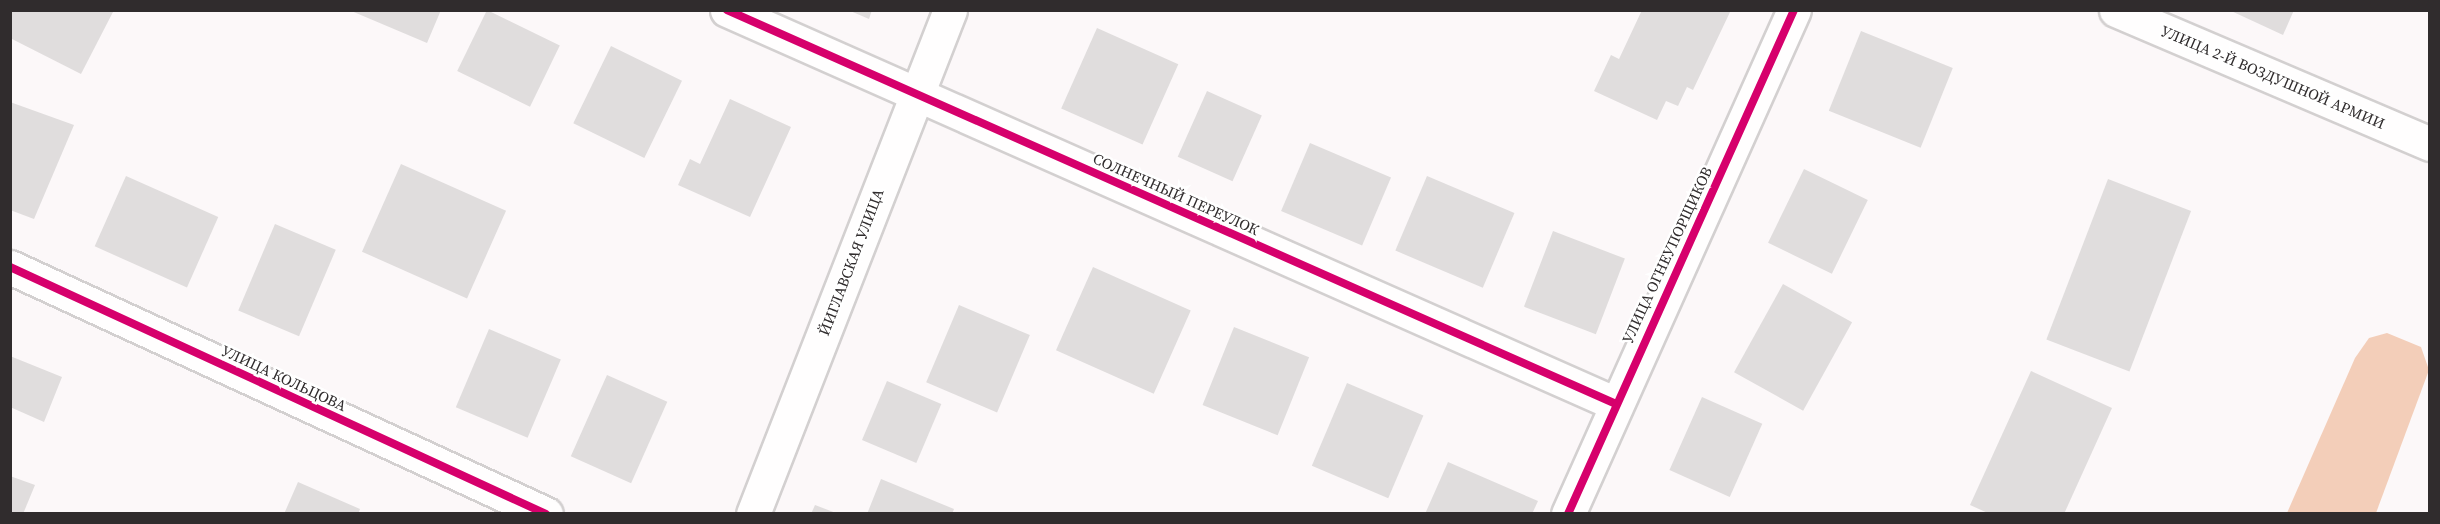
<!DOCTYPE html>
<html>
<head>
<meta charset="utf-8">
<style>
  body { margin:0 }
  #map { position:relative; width:2440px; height:524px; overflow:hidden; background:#fcf8f9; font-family:"Source Serif 4",serif }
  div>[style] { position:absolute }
  .forest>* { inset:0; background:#f3ceb9 }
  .building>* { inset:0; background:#e0dddd; transform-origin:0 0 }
  .roads { filter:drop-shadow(2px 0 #d3d0d0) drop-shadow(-2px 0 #d3d0d0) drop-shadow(0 2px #d3d0d0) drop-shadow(0 -2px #d3d0d0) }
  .minor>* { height:33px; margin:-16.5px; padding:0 16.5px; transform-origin:16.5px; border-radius:16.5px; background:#fffefe }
  .cycleway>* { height:8px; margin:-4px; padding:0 4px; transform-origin:4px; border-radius:4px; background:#d6006c }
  span { translate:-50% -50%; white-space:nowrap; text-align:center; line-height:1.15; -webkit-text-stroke:5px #fff; paint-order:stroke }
  .street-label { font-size:15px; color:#302c2d }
  .frame { position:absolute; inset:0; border:12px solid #302c2d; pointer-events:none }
</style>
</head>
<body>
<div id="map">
  <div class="forest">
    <i style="clip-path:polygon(2387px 333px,2421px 347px,2429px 370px,2376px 513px,2287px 513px,2355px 358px,2369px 338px)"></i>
  </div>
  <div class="building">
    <i style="clip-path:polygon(10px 10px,114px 10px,81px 74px,10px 38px)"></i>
    <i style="clip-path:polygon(349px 10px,441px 10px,427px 43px)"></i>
    <i style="left:487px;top:10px;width:81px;height:68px;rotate:26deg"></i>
    <i style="clip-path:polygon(848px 10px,872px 10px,869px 19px)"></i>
    <i style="clip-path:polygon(1642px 10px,1731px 10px,1693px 90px,1687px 87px,1678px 106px,1666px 101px,1657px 120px,1594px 91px,1611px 55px,1619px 59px)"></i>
    <i style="clip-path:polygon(2229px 10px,2294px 10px,2283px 35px)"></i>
    <i style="left:1097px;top:28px;width:89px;height:88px;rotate:24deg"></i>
    <i style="left:1861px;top:31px;width:99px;height:86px;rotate:22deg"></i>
    <i style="left:611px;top:46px;width:79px;height:86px;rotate:26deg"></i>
    <i style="left:1207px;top:91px;width:60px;height:72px;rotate:24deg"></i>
    <i style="clip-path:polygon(730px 99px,791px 127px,750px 217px,678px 185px,690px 159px,700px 164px)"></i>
    <i style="clip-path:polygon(10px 102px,74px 125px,34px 219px,10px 210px)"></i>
    <i style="left:1310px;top:143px;width:88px;height:74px;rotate:23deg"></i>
    <i style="left:401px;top:164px;width:115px;height:96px;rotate:24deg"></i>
    <i style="left:1804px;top:169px;width:71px;height:82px;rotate:26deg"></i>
    <i style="left:126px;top:176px;width:101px;height:77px;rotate:24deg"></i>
    <i style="left:1427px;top:176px;width:95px;height:81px;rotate:23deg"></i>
    <i style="left:2108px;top:179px;width:89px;height:172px;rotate:21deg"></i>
    <i style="left:275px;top:224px;width:66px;height:94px;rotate:23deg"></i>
    <i style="left:1553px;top:231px;width:77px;height:81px;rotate:21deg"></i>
    <i style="left:1093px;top:267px;width:107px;height:91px;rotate:24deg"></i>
    <i style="left:1783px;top:284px;width:79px;height:101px;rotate:29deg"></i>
    <i style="left:959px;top:305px;width:77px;height:84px;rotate:23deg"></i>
    <i style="left:1234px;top:327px;width:81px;height:84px;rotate:22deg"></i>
    <i style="left:489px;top:329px;width:78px;height:85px;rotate:23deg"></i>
    <i style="clip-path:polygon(10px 356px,62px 377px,44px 422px,10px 407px)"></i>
    <i style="clip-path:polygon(2031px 371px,2112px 408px,2064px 514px,1990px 514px,1970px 505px)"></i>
    <i style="left:607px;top:375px;width:66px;height:89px;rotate:24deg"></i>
    <i style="left:887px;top:381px;width:59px;height:64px;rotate:23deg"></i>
    <i style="left:1347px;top:383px;width:83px;height:90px;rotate:23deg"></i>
    <i style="left:1702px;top:397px;width:66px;height:80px;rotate:24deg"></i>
    <i style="clip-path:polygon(1448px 462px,1538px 501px,1532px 514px,1425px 514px)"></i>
    <i style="clip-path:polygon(10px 476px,35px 485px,23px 514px,10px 514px)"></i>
    <i style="clip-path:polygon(881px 479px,954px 509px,952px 514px,867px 514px)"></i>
    <i style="clip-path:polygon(298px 482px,360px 509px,358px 514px,284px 514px)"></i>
    <i style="clip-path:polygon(815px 505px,836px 513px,836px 514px,811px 514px)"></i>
  </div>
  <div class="roads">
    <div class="minor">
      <i style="left:727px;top:10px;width:970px;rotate:23.9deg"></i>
      <i style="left:2116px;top:10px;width:341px;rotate:23.1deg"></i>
      <i style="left:10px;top:267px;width:590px;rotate:24.74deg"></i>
      <i style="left:753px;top:514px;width:541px;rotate:-68.65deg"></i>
      <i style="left:1568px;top:514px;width:552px;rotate:-65.85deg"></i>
    </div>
  </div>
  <div class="cycleway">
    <i style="left:727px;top:10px;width:970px;rotate:23.9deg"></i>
    <i style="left:10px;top:267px;width:590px;rotate:24.74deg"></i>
    <i style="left:1568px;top:514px;width:552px;rotate:-65.85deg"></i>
  </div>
  <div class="street-label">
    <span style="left:2273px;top:77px;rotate:23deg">УЛИЦА 2-Й ВОЗДУШНОЙ АРМИИ</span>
    <span style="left:1176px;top:194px;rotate:24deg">СОЛНЕЧНЫЙ ПЕРЕУЛОК</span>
    <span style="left:1667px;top:255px;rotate:-65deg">УЛИЦА ОГНЕУПОРЩИКОВ</span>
    <span style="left:851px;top:262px;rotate:-69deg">ЙИГЛАВСКАЯ УЛИЦА</span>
    <span style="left:284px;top:378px;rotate:25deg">УЛИЦА КОЛЬЦОВА</span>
  </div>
  <div class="frame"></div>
</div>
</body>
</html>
